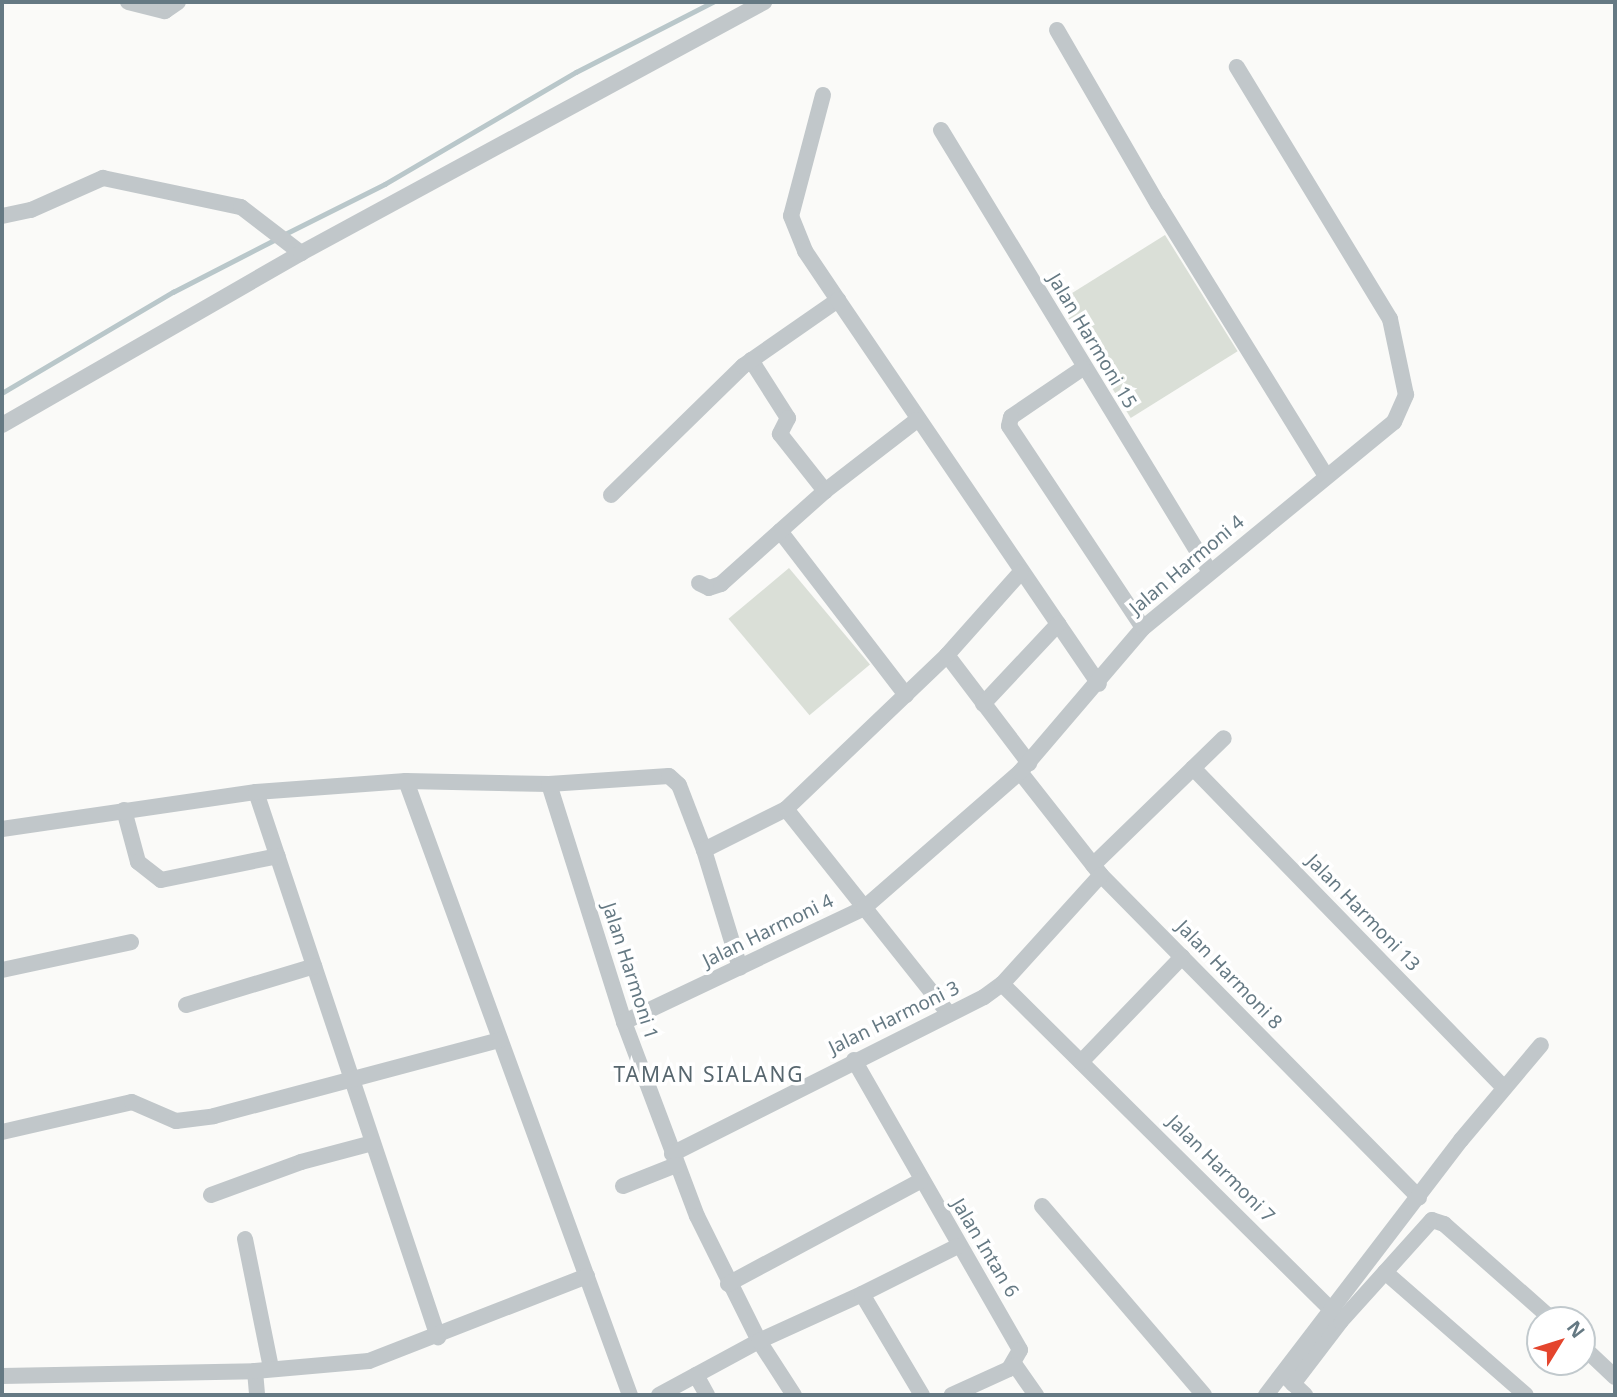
<!DOCTYPE html>
<html>
<head>
<meta charset="utf-8">
<style>
  body { margin:0 }
  #map { position:relative; width:1617px; height:1397px; overflow:hidden; background:#fafaf8; font-family:"Noto Sans",sans-serif }
  div>[style] { position:absolute }
  .green>* { inset:0; background:#dadfd7; transform-origin:0 0 }
  .stream>* { height:4.5px; margin:-2.25px; padding:0 2.25px; transform-origin:2.25px; border-radius:2.25px; background:#b9c7ca }
  .minor>* { height:16px; margin:-8px; padding:0 8px; transform-origin:8px; border-radius:8px; background:#c1c7ca }
  span { translate:-50% -50%; white-space:nowrap; text-align:center; line-height:1.15; -webkit-text-stroke:7px #fff; paint-order:stroke }
  .street-label { font-size:19px; color:#657983 }
  .neighbourhood-label { font-size:21px; color:#57666e; letter-spacing:2px }
  .frame { position:absolute; inset:0; border:4px solid #657983; pointer-events:none }
  .north { position:absolute; left:1526px; top:1306px; width:70px; height:70px; box-sizing:border-box; background:#fff; border:2px solid #c1c9cd; border-radius:50%; rotate:52deg; font-size:19px; font-weight:700; line-height:28px; text-align:center; color:#657983 }
  .north::after { content:''; display:block; margin:auto; width:24px; height:32px; background:#e4452d; clip-path:polygon(50% 0,100% 100%,50% 72%,0 100%) }
</style>
</head>
<body>
<div id="map">
  <div class="green">
    <i style="left:1165px;top:235px;width:137px;height:126px;rotate:58deg"></i>
    <i style="left:789px;top:568px;width:126px;height:79px;rotate:50deg"></i>
  </div>
  <div class="stream">
    <i style="left:283px;top:235px;width:114px;rotate:-26.6deg"></i>
    <i style="left:385px;top:184px;width:221px;rotate:-30.4deg"></i>
    <i style="left:576px;top:72px;width:154px;rotate:-27.1deg"></i>
    <i style="left:2px;top:393px;width:199px;rotate:-30.6deg"></i>
    <i style="left:173px;top:292px;width:116px;rotate:-27.2deg"></i>
  </div>
  <div class="minor">
    <i style="left:128px;top:2px;width:38px;rotate:14deg"></i>
    <i style="left:165px;top:11px;width:16px;rotate:-35deg"></i>
    <i style="left:1057px;top:30px;width:201px;rotate:59.9deg"></i>
    <i style="left:1158px;top:204px;width:320px;rotate:58.3deg"></i>
    <i style="left:823px;top:95px;width:125px;rotate:104.8deg"></i>
    <i style="left:791px;top:216px;width:38px;rotate:68deg"></i>
    <i style="left:805px;top:251px;width:59px;rotate:56deg"></i>
    <i style="left:941px;top:130px;width:517px;rotate:58.68deg"></i>
    <i style="left:2px;top:216px;width:30px;rotate:-12deg"></i>
    <i style="left:31px;top:210px;width:79px;rotate:-24deg"></i>
    <i style="left:103px;top:178px;width:141px;rotate:11.9deg"></i>
    <i style="left:241px;top:207px;width:76px;rotate:37.5deg"></i>
    <i style="left:751px;top:360px;width:69px;rotate:57.5deg"></i>
    <i style="left:788px;top:418px;width:18px;rotate:117deg"></i>
    <i style="left:780px;top:434px;width:73px;rotate:51.7deg"></i>
    <i style="left:1083px;top:368px;width:87px;rotate:145.8deg"></i>
    <i style="left:1011px;top:417px;width:9px;rotate:103deg"></i>
    <i style="left:1009px;top:426px;width:242px;rotate:56.4deg"></i>
    <i style="left:2px;top:425px;width:345px;rotate:-29.9deg"></i>
    <i style="left:301px;top:253px;width:527px;rotate:-28.46deg"></i>
    <i style="left:611px;top:495px;width:185px;rotate:-44.3deg"></i>
    <i style="left:743px;top:366px;width:116px;rotate:-34.8deg"></i>
    <i style="left:838px;top:300px;width:464px;rotate:55.8deg"></i>
    <i style="left:780px;top:531px;width:207px;rotate:52.5deg"></i>
    <i style="left:699px;top:583px;width:11px;rotate:27deg"></i>
    <i style="left:709px;top:588px;width:13px;rotate:-18deg"></i>
    <i style="left:721px;top:584px;width:140px;rotate:-41.8deg"></i>
    <i style="left:825px;top:491px;width:116px;rotate:-37.7deg"></i>
    <i style="left:947px;top:655px;width:136px;rotate:52.8deg"></i>
    <i style="left:983px;top:704px;width:110px;rotate:-46.8deg"></i>
    <i style="left:1193px;top:768px;width:445px;rotate:45.8deg"></i>
    <i style="left:1020px;top:772px;width:131px;rotate:51.8deg"></i>
    <i style="left:1101px;top:875px;width:453px;rotate:45.4deg"></i>
    <i style="left:406px;top:781px;width:654px;rotate:69.96deg"></i>
    <i style="left:549px;top:784px;width:250px;rotate:72.5deg"></i>
    <i style="left:624px;top:1022px;width:207px;rotate:69.4deg"></i>
    <i style="left:697px;top:1216px;width:140px;rotate:63.6deg"></i>
    <i style="left:759px;top:1341px;width:64px;rotate:57.1deg"></i>
    <i style="left:256px;top:792px;width:575px;rotate:71.53deg"></i>
    <i style="left:786px;top:809px;width:262px;rotate:51.5deg"></i>
    <i style="left:124px;top:810px;width:54px;rotate:74.9deg"></i>
    <i style="left:138px;top:862px;width:29px;rotate:38deg"></i>
    <i style="left:161px;top:880px;width:119px;rotate:-11.6deg"></i>
    <i style="left:2px;top:829px;width:257px;rotate:-8.3deg"></i>
    <i style="left:256px;top:792px;width:150px;rotate:-4.2deg"></i>
    <i style="left:406px;top:781px;width:143px;rotate:1.2deg"></i>
    <i style="left:549px;top:784px;width:120px;rotate:-3.8deg"></i>
    <i style="left:669px;top:776px;width:13px;rotate:42deg"></i>
    <i style="left:679px;top:785px;width:70px;rotate:69deg"></i>
    <i style="left:704px;top:850px;width:123px;rotate:73deg"></i>
    <i style="left:704px;top:850px;width:92px;rotate:-26.6deg"></i>
    <i style="left:786px;top:809px;width:223px;rotate:-43.7deg"></i>
    <i style="left:947px;top:655px;width:111px;rotate:-48.3deg"></i>
    <i style="left:1093px;top:865px;width:182px;rotate:-44.1deg"></i>
    <i style="left:2px;top:970px;width:132px;rotate:-12.2deg"></i>
    <i style="left:1002px;top:984px;width:460px;rotate:44.7deg"></i>
    <i style="left:186px;top:1005px;width:134px;rotate:-16.9deg"></i>
    <i style="left:624px;top:1022px;width:266px;rotate:-25.4deg"></i>
    <i style="left:864px;top:908px;width:207px;rotate:-41.1deg"></i>
    <i style="left:1020px;top:772px;width:189px;rotate:-49.5deg"></i>
    <i style="left:1143px;top:628px;width:325px;rotate:-39.4deg"></i>
    <i style="left:1394px;top:422px;width:30px;rotate:-66deg"></i>
    <i style="left:1406px;top:395px;width:78px;rotate:-101.9deg"></i>
    <i style="left:1390px;top:319px;width:295px;rotate:-121.3deg"></i>
    <i style="left:854px;top:1060px;width:334px;rotate:60.2deg"></i>
    <i style="left:1020px;top:1350px;width:22px;rotate:120deg"></i>
    <i style="left:1009px;top:1369px;width:63px;rotate:155.5deg"></i>
    <i style="left:1081px;top:1062px;width:146px;rotate:-46.1deg"></i>
    <i style="left:2px;top:1132px;width:133px;rotate:-13deg"></i>
    <i style="left:132px;top:1102px;width:48px;rotate:23.4deg"></i>
    <i style="left:176px;top:1121px;width:38px;rotate:-7deg"></i>
    <i style="left:214px;top:1116px;width:296px;rotate:-14.9deg"></i>
    <i style="left:672px;top:1154px;width:349px;rotate:-26.7deg"></i>
    <i style="left:984px;top:997px;width:22px;rotate:-36deg"></i>
    <i style="left:1002px;top:984px;width:147px;rotate:-47.8deg"></i>
    <i style="left:623px;top:1186px;width:57px;rotate:-21.6deg"></i>
    <i style="left:211px;top:1195px;width:96px;rotate:-20.1deg"></i>
    <i style="left:301px;top:1162px;width:74px;rotate:-14.8deg"></i>
    <i style="left:1042px;top:1206px;width:249px;rotate:49.4deg"></i>
    <i style="left:245px;top:1239px;width:132px;rotate:78.6deg"></i>
    <i style="left:1385px;top:1272px;width:187px;rotate:41.1deg"></i>
    <i style="left:728px;top:1284px;width:218px;rotate:-28.2deg"></i>
    <i style="left:1582px;top:1346px;width:45px;rotate:43.2deg"></i>
    <i style="left:1015px;top:1365px;width:37px;rotate:55deg"></i>
    <i style="left:255px;top:1371px;width:24px;rotate:85deg"></i>
    <i style="left:696px;top:1375px;width:23px;rotate:61deg"></i>
    <i style="left:2px;top:1376px;width:253px;rotate:-1.1deg"></i>
    <i style="left:255px;top:1371px;width:114px;rotate:-5deg"></i>
    <i style="left:369px;top:1361px;width:234px;rotate:-21.3deg"></i>
    <i style="left:1286px;top:1377px;width:26px;rotate:43deg"></i>
    <i style="left:1293px;top:1384px;width:79px;rotate:-52.7deg"></i>
    <i style="left:1341px;top:1321px;width:136px;rotate:-48deg"></i>
    <i style="left:1432px;top:1220px;width:13px;rotate:18deg"></i>
    <i style="left:1444px;top:1224px;width:145px;rotate:41.4deg"></i>
    <i style="left:659px;top:1395px;width:114px;rotate:-28.4deg"></i>
    <i style="left:759px;top:1341px;width:113px;rotate:-24.5deg"></i>
    <i style="left:922px;top:1395px;width:117px;rotate:-120.7deg"></i>
    <i style="left:862px;top:1294px;width:107px;rotate:-26.6deg"></i>
    <i style="left:1266px;top:1395px;width:321px;rotate:-52.6deg"></i>
    <i style="left:1461px;top:1140px;width:124px;rotate:-49.9deg"></i>
  </div>
  <div class="street-label">
    <span style="left:1092px;top:341px;rotate:59deg">Jalan Harmoni 15</span>
    <span style="left:1187px;top:565px;rotate:-40deg">Jalan Harmoni 4</span>
    <span style="left:1363px;top:913px;rotate:46deg">Jalan Harmoni 13</span>
    <span style="left:768px;top:931px;rotate:-26deg">Jalan Harmoni 4</span>
    <span style="left:630px;top:971px;rotate:72deg">Jalan Harmoni 1</span>
    <span style="left:1229px;top:975px;rotate:46deg">Jalan Harmoni 8</span>
    <span style="left:894px;top:1018px;rotate:-26deg">Jalan Harmoni 3</span>
    <span style="left:1221px;top:1169px;rotate:45deg">Jalan Harmoni 7</span>
    <span style="left:985px;top:1248px;rotate:59deg">Jalan Intan 6</span>
  </div>
  <div class="neighbourhood-label">
    <span style="left:709px;top:1074px">TAMAN SIALANG</span>
  </div>
  <div class="frame"></div>
  <div class="north">N</div>
</div>
</body>
</html>
